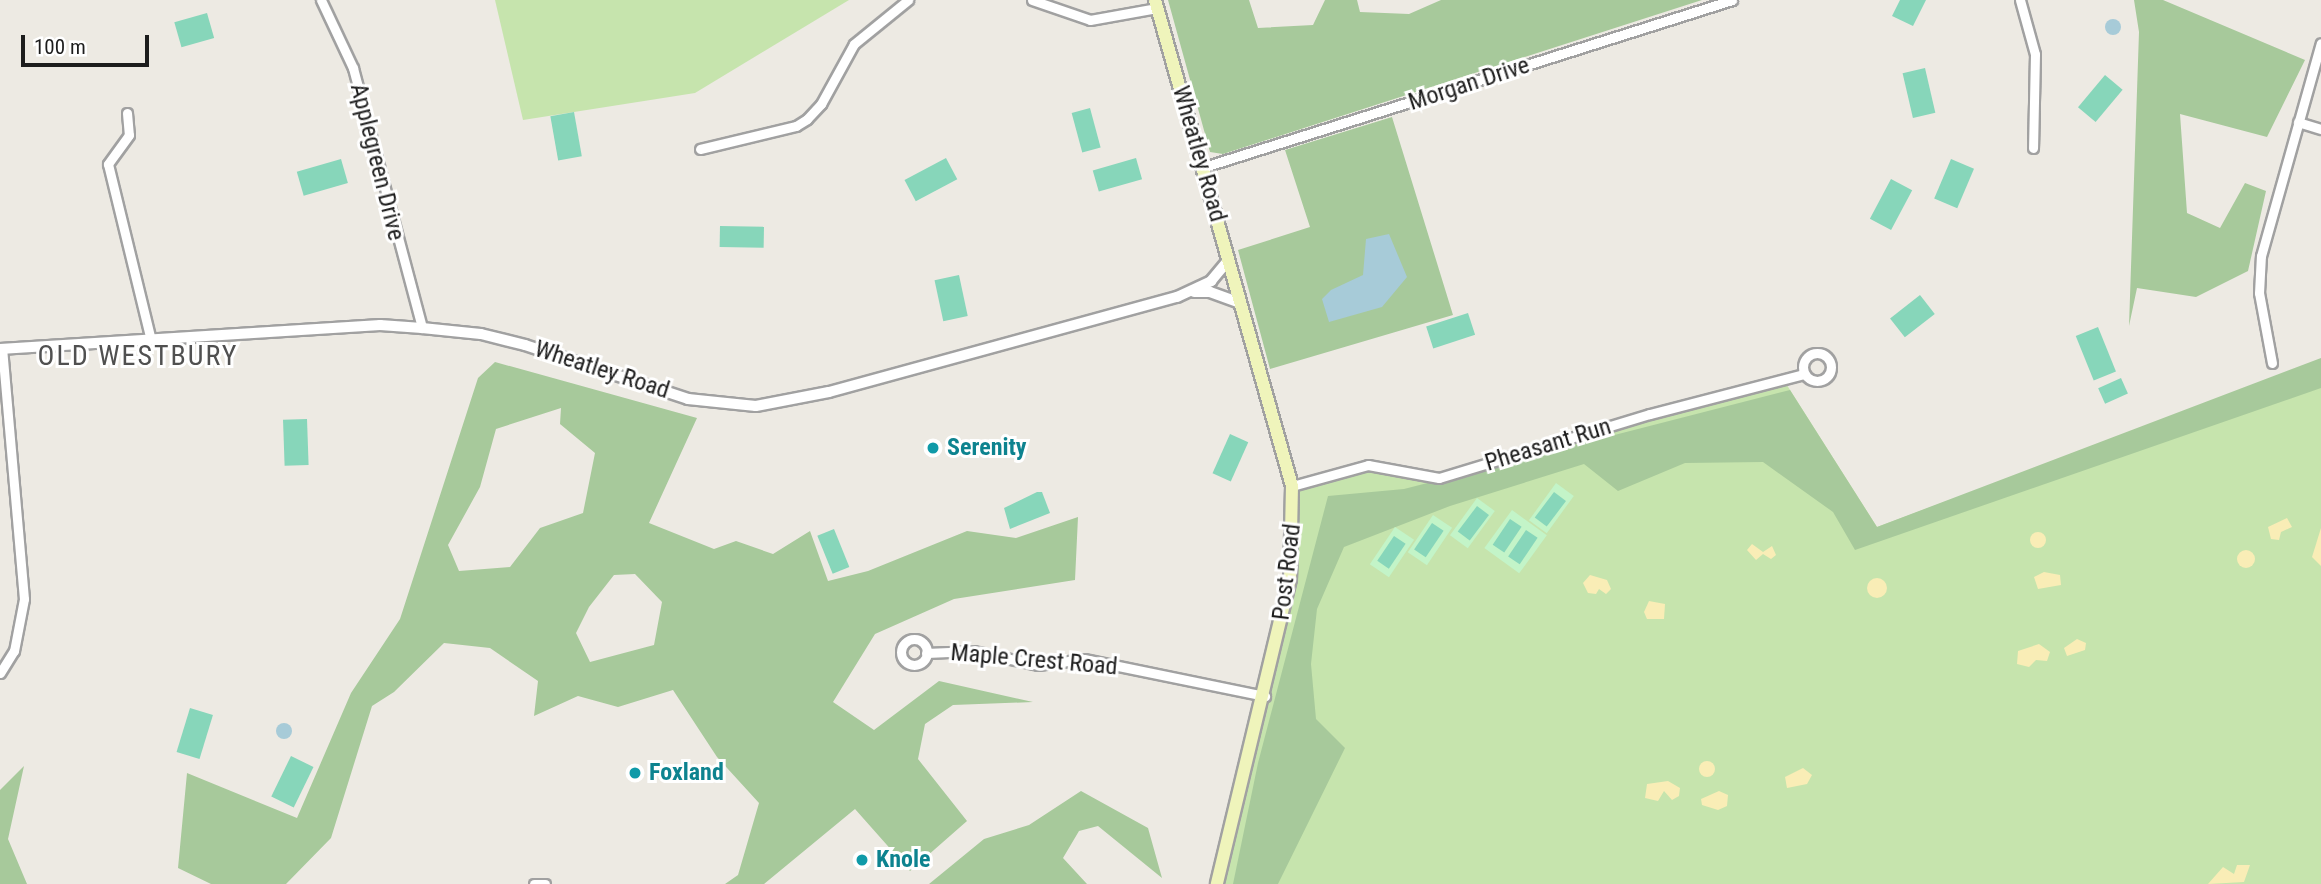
<!DOCTYPE html>
<html>
<head>
<meta charset="utf-8">
<style>
  body { margin:0 }
  #map { position:relative; width:2321px; height:884px; overflow:hidden; background:#edeae3; font-family:"Roboto Condensed",sans-serif }
  div>[style] { position:absolute }
  .grass>* { inset:0; background:#c6e4ad }
  .forest>* { inset:0; background:#a7c99b }
  .sand>* { inset:0; background:#f9edb6 }
  .round { border-radius:50% }
  .park>* { inset:0; background:#c3f4c8; transform-origin:0 0 }
  .pitch>* { inset:0; background:#87d6ba; transform-origin:0 0 }
  .water>* { inset:0; background:#a7cbd8 }
  .roads { filter:drop-shadow(2px 0 #a1a1a1) drop-shadow(-2px 0 #a1a1a1) drop-shadow(0 2px #a1a1a1) drop-shadow(0 -2px #a1a1a1) }
  .minor>* { height:9px; margin:-4.5px; padding:0 4.5px; transform-origin:4.5px; border-radius:4.5px; background:#fff }
  .minor>.ring { margin:-4.5px; padding:0; box-sizing:content-box; background:none; border:9px solid #fff; border-radius:50% }
  .tertiary>* { height:10px; margin:-5px; padding:0 5px; transform-origin:5px; border-radius:5px; background:#fff }
  .secondary>* { height:12px; margin:-6px; padding:0 6px; transform-origin:6px; border-radius:6px; background:#eff4bb }
  .dots>* { width:19px; height:19px; translate:-50% -50%; box-sizing:border-box; border:4px solid #fff; border-radius:50% }
  span { translate:-50% -50%; white-space:nowrap; text-align:center; line-height:1.15; -webkit-text-stroke:6px #fff; paint-order:stroke }
  .street-label { font-size:24px; color:#1d1d1d }
  .culture-label { font-size:24px; color:#0d838f; font-weight:700 }
  .left { translate:0 -50%; text-align:left }
  .quarter-label { font-size:28px; color:#505050; letter-spacing:2px }
  .scale { position:absolute; left:21px; top:35px; width:128px; height:32px; box-sizing:border-box; border:4px solid #1d1d1d; border-top:0; padding-left:9px; font-size:21px; line-height:24px; white-space:nowrap; color:#1d1d1d; -webkit-text-stroke:5px #fff; paint-order:stroke }
</style>
</head>
<body>
<div id="map">
  <div class="grass">
    <i style="clip-path:polygon(495px 0,849px 0,695px 93px,523px 120px)"></i>
    <i style="clip-path:polygon(2321px 362px,2321px 884px,1217px 884px,1290px 579px,1292px 486px,1368px 465px,1424px 479px,1650px 414px,1785px 382px,1877px 527px)"></i>
  </div>
  <div class="forest">
    <i style="clip-path:polygon(1168px 0,1249px 0,1258px 28px,1313px 25px,1325px 0,1357px 0,1360px 12px,1409px 14px,1441px 0,1702px 0,1223px 154px,1210px 152px)"></i>
    <i style="clip-path:polygon(2134px 0,2163px 0,2305px 60px,2267px 137px,2180px 114px,2187px 213px,2220px 228px,2245px 183px,2266px 191px,2248px 271px,2196px 297px,2137px 288px,2129px 326px,2139px 32px)"></i>
    <i style="clip-path:polygon(1392px 117px,1453px 315px,1270px 369px,1238px 250px,1310px 227px,1285px 150px)"></i>
    <i style="clip-path:polygon(2321px 358px,2321px 388px,1855px 550px,1833px 512px,1763px 462px,1685px 463px,1618px 491px,1584px 464px,1450px 506px,1344px 547px,1317px 609px,1311px 664px,1316px 719px,1345px 748px,1278px 884px,1233px 884px,1258px 763px,1328px 496px,1404px 489px,1790px 390px,1877px 527px)"></i>
    <i style="clip-path:polygon(evenodd,495px 362px,697px 418px,649px 523px,714px 549px,736px 541px,773px 554px,810px 531px,828px 581px,868px 571px,967px 531px,1016px 538px,1078px 517px,1075px 580px,954px 599px,875px 634px,833px 702px,874px 730px,939px 681px,1033px 702px,953px 705px,925px 724px,918px 759px,967px 821px,910px 871px,855px 809px,764px 884px,725px 884px,738px 875px,759px 803px,717px 757px,673px 690px,618px 707px,578px 696px,534px 716px,538px 681px,490px 648px,444px 643px,394px 692px,372px 706px,331px 838px,286px 884px,211px 884px,178px 868px,187px 773px,297px 818px,351px 693px,400px 619px,478px 378px,495px 362px,561px 408px,560px 424px,595px 453px,583px 513px,540px 528px,510px 567px,459px 571px,448px 545px,480px 487px,496px 429px,561px 408px,495px 362px,635px 574px,662px 602px,654px 645px,590px 662px,576px 633px,589px 607px,614px 575px,635px 574px)"></i>
    <i style="clip-path:polygon(24px 766px,8px 839px,27px 884px,0 884px,0 790px)"></i>
    <i style="clip-path:polygon(1081px 791px,1148px 828px,1162px 878px,1098px 826px,1079px 831px,1063px 858px,1087px 884px,929px 884px,984px 839px,1029px 825px)"></i>
  </div>
  <div class="sand">
    <i style="clip-path:polygon(2287px 518px,2292px 527px,2281px 532px,2279px 540px,2271px 539px,2268px 527px)"></i>
    <i style="clip-path:polygon(2321px 528px,2321px 566px,2312px 557px)"></i>
    <i class="round" style="left:2030px;top:532px;width:16px;height:16px"></i>
    <i style="clip-path:polygon(1752px 544px,1763px 552px,1772px 546px,1776px 555px,1771px 559px,1763px 554px,1756px 560px,1747px 550px)"></i>
    <i class="round" style="left:2237px;top:550px;width:18px;height:18px"></i>
    <i style="clip-path:polygon(2044px 572px,2060px 575px,2061px 585px,2038px 589px,2034px 577px)"></i>
    <i style="clip-path:polygon(1590px 575px,1607px 580px,1611px 589px,1606px 594px,1599px 589px,1596px 594px,1588px 593px,1583px 583px)"></i>
    <i class="round" style="left:1867px;top:578px;width:20px;height:20px"></i>
    <i style="clip-path:polygon(1649px 601px,1665px 604px,1664px 619px,1647px 619px,1644px 612px)"></i>
    <i style="clip-path:polygon(2077px 639px,2086px 643px,2085px 650px,2067px 656px,2064px 648px)"></i>
    <i style="clip-path:polygon(2039px 644px,2050px 652px,2047px 661px,2036px 660px,2029px 667px,2017px 664px,2018px 651px)"></i>
    <i class="round" style="left:1699px;top:761px;width:16px;height:16px"></i>
    <i style="clip-path:polygon(1803px 768px,1812px 775px,1807px 784px,1787px 788px,1785px 777px)"></i>
    <i style="clip-path:polygon(1668px 781px,1680px 788px,1679px 796px,1672px 800px,1664px 791px,1658px 801px,1645px 798px,1647px 784px)"></i>
    <i style="clip-path:polygon(1719px 791px,1728px 795px,1727px 806px,1718px 810px,1702px 805px,1701px 799px)"></i>
    <i style="clip-path:polygon(2237px 865px,2250px 865px,2244px 882px,2208px 884px,2223px 867px,2234px 874px)"></i>
  </div>
  <div class="park">
    <i style="left:1556px;top:483px;width:22px;height:46px;rotate:36deg"></i>
    <i style="left:1477px;top:498px;width:22px;height:46px;rotate:36deg"></i>
    <i style="left:1512px;top:510px;width:43px;height:47px;rotate:36deg"></i>
    <i style="left:1433px;top:515px;width:23px;height:45px;rotate:34deg"></i>
    <i style="left:1395px;top:527px;width:23px;height:45px;rotate:34deg"></i>
  </div>
  <div class="pitch">
    <i style="clip-path:polygon(1900px 0,1926px 0,1913px 26px,1892px 16px)"></i>
    <i style="left:207px;top:13px;width:26px;height:34px;rotate:74deg"></i>
    <i style="left:1925px;top:68px;width:46px;height:23px;rotate:77deg"></i>
    <i style="left:2105px;top:75px;width:23px;height:42px;rotate:40deg"></i>
    <i style="left:1090px;top:108px;width:41px;height:19px;rotate:75deg"></i>
    <i style="left:574px;top:112px;width:45px;height:24px;rotate:80deg"></i>
    <i style="left:946px;top:158px;width:24px;height:47px;rotate:62deg"></i>
    <i style="left:1136px;top:158px;width:22px;height:45px;rotate:74deg"></i>
    <i style="left:341px;top:159px;width:25px;height:46px;rotate:74deg"></i>
    <i style="left:1951px;top:159px;width:25px;height:43px;rotate:23deg"></i>
    <i style="left:1891px;top:179px;width:24px;height:45px;rotate:28deg"></i>
    <i style="left:720px;top:226px;width:44px;height:21px;rotate:1deg"></i>
    <i style="left:959px;top:275px;width:42px;height:25px;rotate:78deg"></i>
    <i style="left:1920px;top:295px;width:24px;height:38px;rotate:52deg"></i>
    <i style="left:1468px;top:313px;width:23px;height:44px;rotate:72deg"></i>
    <i style="left:2098px;top:327px;width:48px;height:24px;rotate:68deg"></i>
    <i style="left:2121px;top:378px;width:17px;height:25px;rotate:66deg"></i>
    <i style="left:307px;top:419px;width:46px;height:24px;rotate:88deg"></i>
    <i style="left:1230px;top:434px;width:20px;height:43px;rotate:24deg"></i>
    <i style="clip-path:polygon(1037px 492px,1042px 492px,1050px 513px,1010px 529px,1004px 508px)"></i>
    <i style="left:1554px;top:492px;width:15px;height:32px;rotate:37deg"></i>
    <i style="left:1477px;top:506px;width:15px;height:32px;rotate:37deg"></i>
    <i style="left:1510px;top:519px;width:14px;height:31px;rotate:34deg"></i>
    <i style="left:1432px;top:523px;width:14px;height:32px;rotate:34deg"></i>
    <i style="left:834px;top:529px;width:41px;height:18px;rotate:68deg"></i>
    <i style="left:1526px;top:530px;width:14px;height:32px;rotate:34deg"></i>
    <i style="left:1394px;top:536px;width:14px;height:30px;rotate:34deg"></i>
    <i style="left:190px;top:708px;width:24px;height:46px;rotate:17deg"></i>
    <i style="left:291px;top:756px;width:25px;height:45px;rotate:26deg"></i>
  </div>
  <div class="water">
    <i class="round" style="left:2105px;top:19px;width:16px;height:16px"></i>
    <i style="clip-path:polygon(1389px 234px,1407px 277px,1382px 307px,1329px 322px,1322px 299px,1331px 290px,1363px 275px,1366px 239px)"></i>
    <i class="round" style="left:276px;top:723px;width:16px;height:16px"></i>
  </div>
  <div class="roads">
    <div class="minor">
      <i style="left:321px;top:0;width:75px;rotate:64.8deg"></i>
      <i style="left:353px;top:68px;width:269px;rotate:75.1deg"></i>
      <i style="left:1032px;top:0;width:61px;rotate:19deg"></i>
      <i style="left:1090px;top:20px;width:68px;rotate:-10.2deg"></i>
      <i style="left:2020px;top:0;width:56px;rotate:74.5deg"></i>
      <i style="left:2035px;top:54px;width:94px;rotate:91.2deg"></i>
      <i style="left:127px;top:113px;width:22px;rotate:85deg"></i>
      <i style="left:129px;top:135px;width:36px;rotate:126deg"></i>
      <i style="left:108px;top:164px;width:181px;rotate:76.3deg"></i>
      <i style="left:2298px;top:122px;width:24px;rotate:17deg"></i>
      <i style="left:700px;top:149px;width:99px;rotate:-13.5deg"></i>
      <i style="left:796px;top:126px;width:13px;rotate:-32deg"></i>
      <i style="left:807px;top:119px;width:21px;rotate:-47deg"></i>
      <i style="left:821px;top:104px;width:68px;rotate:-61.2deg"></i>
      <i style="left:854px;top:44px;width:70px;rotate:-39.2deg"></i>
      <i style="left:1204px;top:167px;width:554px;rotate:-17.55deg"></i>
      <i class="ring" style="left:1803px;top:353px;width:19px;height:19px"></i>
      <i style="left:2272px;top:363px;width:71px;rotate:-100.5deg"></i>
      <i style="left:2259px;top:293px;width:37px;rotate:-87deg"></i>
      <i style="left:2261px;top:256px;width:221px;rotate:-74.3deg"></i>
      <i style="left:1292px;top:486px;width:79px;rotate:-15.4deg"></i>
      <i style="left:1368px;top:465px;width:72px;rotate:10.4deg"></i>
      <i style="left:1439px;top:478px;width:220px;rotate:-16.9deg"></i>
      <i style="left:1650px;top:414px;width:159px;rotate:-14.6deg"></i>
      <i class="ring" style="left:901px;top:639px;width:17px;height:17px"></i>
      <i style="left:926px;top:653px;width:47px;rotate:-2.4deg"></i>
      <i style="left:973px;top:651px;width:66px;rotate:12.2deg"></i>
      <i style="left:1038px;top:665px;width:46px;rotate:-7.4deg"></i>
      <i style="left:1084px;top:659px;width:185px;rotate:11.6deg"></i>
      <i style="left:0;top:673px;width:26px;rotate:-58deg"></i>
      <i style="left:14px;top:651px;width:53px;rotate:-79.1deg"></i>
      <i style="left:24px;top:599px;width:251px;rotate:-95deg"></i>
      <i style="left:534px;top:884px;width:11px"></i>
    </div>
    <div class="tertiary">
      <i style="left:1194px;top:292px;width:16px"></i>
      <i style="left:1210px;top:292px;width:33px;rotate:20deg"></i>
      <i style="left:0;top:349px;width:381px;rotate:-3.6deg"></i>
      <i style="left:380px;top:325px;width:42px;rotate:4.1deg"></i>
      <i style="left:422px;top:328px;width:59px;rotate:5.8deg"></i>
      <i style="left:481px;top:334px;width:45px;rotate:14deg"></i>
      <i style="left:525px;top:345px;width:172px;rotate:18.3deg"></i>
      <i style="left:688px;top:399px;width:68px;rotate:5.9deg"></i>
      <i style="left:756px;top:406px;width:74px;rotate:-10.9deg"></i>
      <i style="left:829px;top:392px;width:361px;rotate:-15.3deg"></i>
      <i style="left:1177px;top:297px;width:38px;rotate:-25deg"></i>
      <i style="left:1211px;top:281px;width:26px;rotate:-50deg"></i>
    </div>
    <div class="secondary">
      <i style="left:1155px;top:0;width:505px;rotate:74.26deg"></i>
      <i style="left:1292px;top:486px;width:93px;rotate:91.2deg"></i>
      <i style="left:1290px;top:579px;width:314px;rotate:103.5deg"></i>
    </div>
  </div>
  <div class="dots">
    <i style="left:933px;top:448px;background:#0f9aa8"></i>
    <i style="left:635px;top:773px;background:#0f9aa8"></i>
    <i style="left:862px;top:860px;background:#0f9aa8"></i>
  </div>
  <div class="street-label">
    <span style="left:1469px;top:84px;rotate:-18deg">Morgan Drive</span>
    <span style="left:1199px;top:154px;rotate:74deg">Wheatley Road</span>
    <span style="left:377px;top:162px;rotate:76deg">Applegreen Drive</span>
    <span style="left:602px;top:370px;rotate:18deg">Wheatley Road</span>
    <span style="left:1548px;top:445px;rotate:-17deg">Pheasant Run</span>
    <span style="left:1287px;top:572px;rotate:-83deg">Post Road</span>
    <span style="left:1034px;top:660px;rotate:5deg">Maple Crest Road</span>
  </div>
  <div class="culture-label">
    <span class="left" style="left:947px;top:448px">Serenity</span>
    <span class="left" style="left:649px;top:773px">Foxland</span>
    <span class="left" style="left:876px;top:860px">Knole</span>
  </div>
  <div class="quarter-label">
    <span style="left:138px;top:356px">OLD WESTBURY</span>
  </div>
  <div class="scale">100 m</div>
</div>
</body>
</html>
